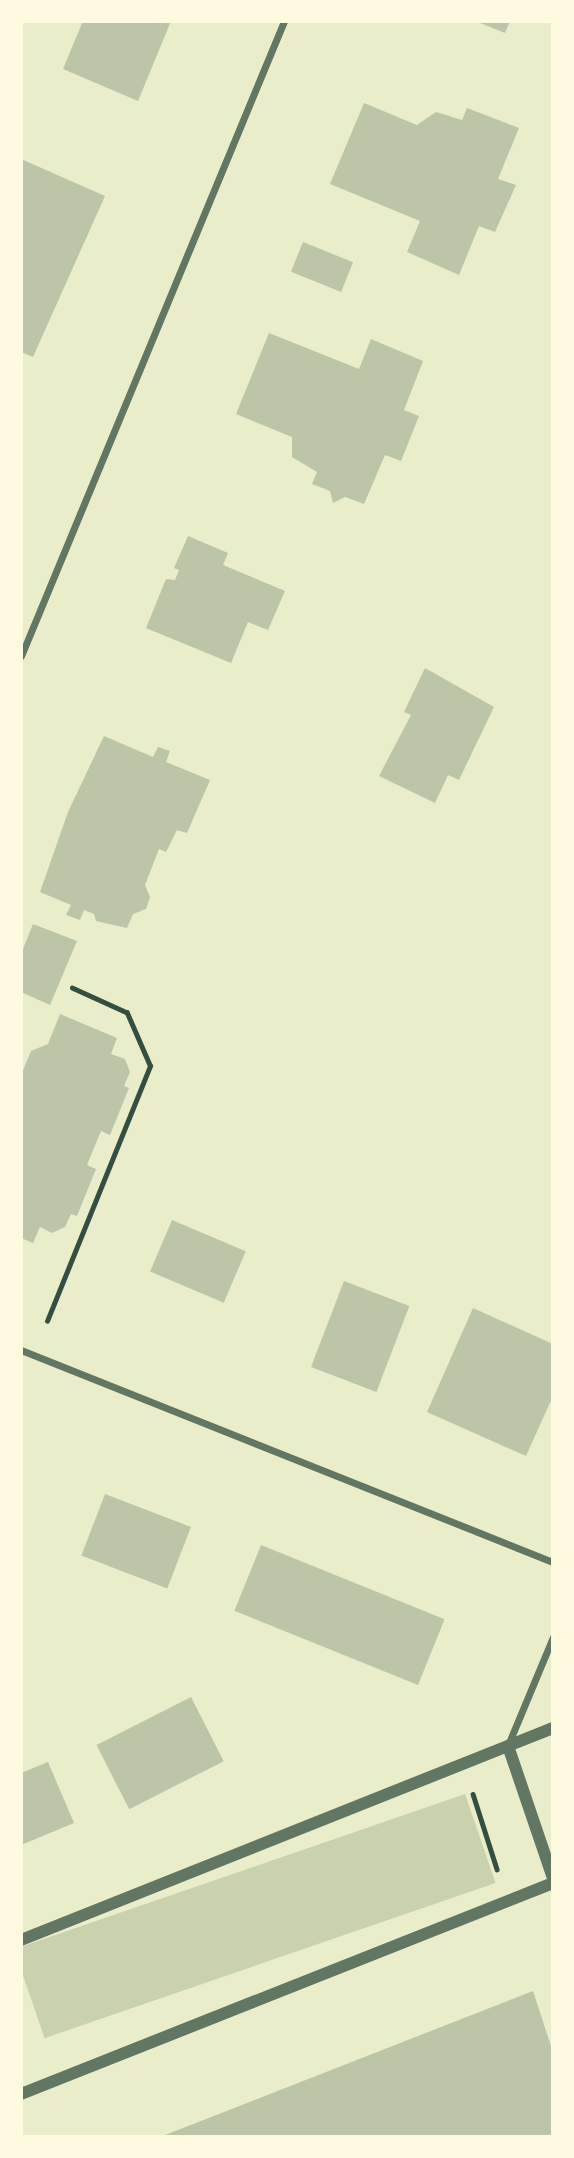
<!DOCTYPE html>
<html>
<head>
<meta charset="utf-8">
<style>
  body { margin:0 }
  #map { position:relative; width:574px; height:2158px; overflow:hidden; background:#e9edc9; font-family:Literata,serif }
  div>[style] { position:absolute }
  .green>* { inset:0; background:#cad2ad; transform-origin:0 0 }
  .building>* { inset:0; background:#bcc5a7; transform-origin:0 0 }
  .path>* { height:4.5px; margin:-2.25px; padding:0 2.25px; transform-origin:2.25px; border-radius:2.25px; background:#344e41 }
  .minor>* { height:7px; margin:-3.5px; padding:0 3.5px; transform-origin:3.5px; border-radius:3.5px; background:#617663 }
  .tertiary>* { height:12px; margin:-6px; padding:0 6px; transform-origin:6px; border-radius:6px; background:#617663 }
  span { translate:-50% -50%; white-space:nowrap; text-align:center; line-height:1.15; -webkit-text-stroke:7px #fefae0; paint-order:stroke }
  .frame { position:absolute; inset:0; border:23px solid #fefae0; pointer-events:none }
</style>
</head>
<body>
<div id="map">
  <div class="green">
    <i style="left:465px;top:1794px;width:94px;height:477px;rotate:71deg"></i>
  </div>
  <div class="building">
    <i style="clip-path:polygon(83px 21px,171px 21px,138px 101px,63px 69px)"></i>
    <i style="clip-path:polygon(475px 21px,510px 21px,505px 33px)"></i>
    <i style="clip-path:polygon(364px 103px,417px 125px,436px 112px,462px 120px,467px 108px,519px 128px,498px 179px,516px 185px,495px 232px,479px 226px,459px 275px,407px 252px,420px 221px,330px 184px)"></i>
    <i style="clip-path:polygon(21px 159px,105px 196px,33px 357px,21px 352px)"></i>
    <i style="left:303px;top:242px;width:54px;height:32px;rotate:22deg"></i>
    <i style="clip-path:polygon(269px 333px,359px 369px,371px 339px,423px 361px,404px 410px,419px 416px,401px 461px,385px 455px,364px 504px,345px 497px,333px 503px,330px 491px,312px 484px,317px 472px,292px 457px,292px 437px,236px 414px)"></i>
    <i style="clip-path:polygon(188px 536px,228px 553px,223px 565px,285px 591px,268px 630px,248px 622px,231px 663px,146px 628px,166px 579px,175px 580px,179px 570px,174px 568px)"></i>
    <i style="clip-path:polygon(425px 668px,494px 707px,459px 780px,448px 775px,435px 803px,379px 776px,411px 715px,404px 712px)"></i>
    <i style="clip-path:polygon(104px 736px,153px 757px,158px 747px,170px 751px,166px 762px,210px 780px,187px 833px,177px 830px,166px 852px,159px 849px,145px 885px,150px 897px,146px 909px,133px 914px,127px 928px,96px 921px,94px 914px,84px 910px,80px 920px,66px 915px,71px 905px,40px 892px,68px 812px)"></i>
    <i style="clip-path:polygon(33px 924px,77px 941px,50px 1005px,21px 992px,21px 954px)"></i>
    <i style="clip-path:polygon(60px 1014px,117px 1038px,111px 1054px,125px 1059px,130px 1072px,124px 1086px,129px 1088px,110px 1135px,101px 1131px,87px 1165px,96px 1169px,77px 1216px,71px 1214px,65px 1227px,52px 1233px,40px 1227px,33px 1243px,21px 1238px,21px 1075px,31px 1051px,48px 1044px)"></i>
    <i style="left:172px;top:1220px;width:80px;height:56px;rotate:23deg"></i>
    <i style="left:344px;top:1281px;width:70px;height:92px;rotate:21deg"></i>
    <i style="clip-path:polygon(473px 1308px,553px 1344px,553px 1396px,526px 1456px,427px 1412px)"></i>
    <i style="left:105px;top:1494px;width:92px;height:66px;rotate:21deg"></i>
    <i style="left:261px;top:1545px;width:198px;height:71px;rotate:22deg"></i>
    <i style="left:191px;top:1697px;width:72px;height:106px;rotate:63deg"></i>
    <i style="clip-path:polygon(48px 1762px,74px 1823px,21px 1845px,21px 1773px)"></i>
    <i style="clip-path:polygon(533px 1991px,553px 2052px,553px 2137px,160px 2137px)"></i>
  </div>
  <div class="path">
    <i style="left:47px;top:1321px;width:275px;rotate:-68deg"></i>
    <i style="left:150px;top:1066px;width:58px;rotate:-113.5deg"></i>
    <i style="left:127px;top:1013px;width:60px;rotate:-155.6deg"></i>
    <i style="left:473px;top:1794px;width:79px;rotate:72.3deg"></i>
  </div>
  <div class="minor">
    <i style="left:21px;top:656px;width:687px;rotate:-67.5deg"></i>
    <i style="left:21px;top:1350px;width:573px;rotate:21.73deg"></i>
    <i style="left:508px;top:1745px;width:117px;rotate:-67.4deg"></i>
  </div>
  <div class="tertiary">
    <i style="left:508px;top:1746px;width:139px;rotate:71.2deg"></i>
    <i style="left:21px;top:1940px;width:573px;rotate:-21.73deg"></i>
    <i style="left:21px;top:2094px;width:572px;rotate:-21.63deg"></i>
  </div>
  <div class="frame"></div>
</div>
</body>
</html>
